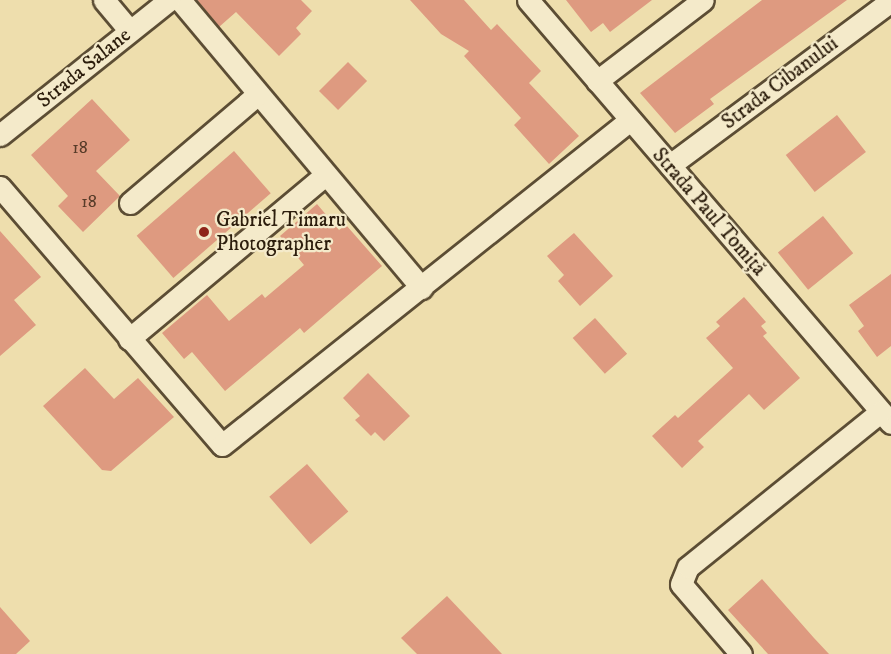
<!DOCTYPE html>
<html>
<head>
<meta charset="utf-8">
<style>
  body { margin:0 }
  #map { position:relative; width:891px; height:654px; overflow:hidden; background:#eedead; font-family:"IM FELL DW Pica",serif }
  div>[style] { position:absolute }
  .building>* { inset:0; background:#de9a80; transform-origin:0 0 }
  .roads { filter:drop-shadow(2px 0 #5c4d34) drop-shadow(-2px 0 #5c4d34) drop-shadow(0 2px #5c4d34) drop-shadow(0 -2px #5c4d34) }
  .minor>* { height:21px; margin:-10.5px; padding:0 10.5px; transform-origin:10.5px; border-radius:10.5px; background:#f4eaca }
  .dots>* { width:16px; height:16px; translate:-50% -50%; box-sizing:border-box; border:3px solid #f4eaca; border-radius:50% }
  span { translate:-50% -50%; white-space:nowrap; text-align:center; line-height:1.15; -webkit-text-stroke:4.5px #f4eaca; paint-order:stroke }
  .number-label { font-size:18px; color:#583c29 }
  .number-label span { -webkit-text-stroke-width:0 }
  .street-label { font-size:21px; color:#2c1d0c }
  .poi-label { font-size:21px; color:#2c1d0c }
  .left { translate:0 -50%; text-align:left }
</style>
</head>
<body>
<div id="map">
  <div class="building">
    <i style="clip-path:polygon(197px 0,301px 0,312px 11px,296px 28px,301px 34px,279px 56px,236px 12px,219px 27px)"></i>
    <i style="clip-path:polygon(410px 0,464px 0,491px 30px,497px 24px,541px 71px,529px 83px,579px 136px,549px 164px,514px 125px,521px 118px,464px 56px,469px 51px,441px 34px)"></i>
    <i style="clip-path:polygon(566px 0,652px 0,610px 32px,603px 23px,591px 32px)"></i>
    <i style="clip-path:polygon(762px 0,847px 0,710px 99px,714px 104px,675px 133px,640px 93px)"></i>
    <i style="left:348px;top:62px;width:27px;height:41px;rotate:45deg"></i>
    <i style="clip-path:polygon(92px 99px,130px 140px,96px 171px,120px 196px,83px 232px,58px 206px,68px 196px,31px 155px)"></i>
    <i style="left:837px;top:115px;width:47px;height:65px;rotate:52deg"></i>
    <i style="left:234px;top:151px;width:56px;height:129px;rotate:49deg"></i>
    <i style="clip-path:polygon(317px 204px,339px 230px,346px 225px,382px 266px,304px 333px,300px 328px,225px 391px,192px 352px,184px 359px,162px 333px,207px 295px,229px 321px,262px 294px,265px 298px,304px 265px,280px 236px)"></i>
    <i style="left:823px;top:216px;width:48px;height:58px;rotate:51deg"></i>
    <i style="clip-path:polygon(0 231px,41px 277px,14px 300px,36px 325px,0 356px)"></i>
    <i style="clip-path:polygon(574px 233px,613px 276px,580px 306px,558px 281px,564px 275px,547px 256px)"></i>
    <i style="clip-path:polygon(891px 274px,891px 346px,877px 357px,858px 331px,864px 326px,849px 305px)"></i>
    <i style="clip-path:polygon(744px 297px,766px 322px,761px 326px,767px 333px,763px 336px,800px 378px,764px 410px,749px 394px,698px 441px,704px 447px,682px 468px,652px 436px,675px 415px,678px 418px,733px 368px,706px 338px,720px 326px,716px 322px)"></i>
    <i style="left:595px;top:318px;width:48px;height:30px;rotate:48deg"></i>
    <i style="clip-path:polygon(85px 368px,114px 399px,138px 378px,174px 417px,111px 471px,102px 470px,43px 406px)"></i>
    <i style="clip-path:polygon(368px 373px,410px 416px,384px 441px,375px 432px,371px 436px,355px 420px,360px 416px,343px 398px)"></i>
    <i style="left:307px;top:464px;width:63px;height:50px;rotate:49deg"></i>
    <i style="clip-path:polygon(762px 579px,814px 638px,829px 654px,768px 654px,728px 610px)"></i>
    <i style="clip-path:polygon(447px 596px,502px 654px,417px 654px,401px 638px)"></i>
    <i style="clip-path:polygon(0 607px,30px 641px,16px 654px,0 654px)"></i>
  </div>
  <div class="roads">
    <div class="minor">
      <i style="left:104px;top:0;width:40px;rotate:50deg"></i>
      <i style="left:180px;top:0;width:376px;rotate:50deg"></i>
      <i style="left:528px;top:0;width:557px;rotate:49.37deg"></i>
      <i style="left:597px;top:81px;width:133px;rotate:-37.4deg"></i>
      <i style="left:0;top:135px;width:216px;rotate:-38.6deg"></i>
      <i style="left:670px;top:165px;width:275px;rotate:-36.6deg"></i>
      <i style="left:0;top:187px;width:340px;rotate:49.3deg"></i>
      <i style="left:222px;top:445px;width:522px;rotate:-38.54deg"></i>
      <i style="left:130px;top:203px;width:168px;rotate:-40.4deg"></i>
      <i style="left:129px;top:339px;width:256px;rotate:-39.9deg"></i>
      <i style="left:741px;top:654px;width:92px;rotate:-130.6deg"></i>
      <i style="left:681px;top:584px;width:18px;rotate:-68deg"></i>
      <i style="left:688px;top:567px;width:247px;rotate:-38.9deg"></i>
    </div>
  </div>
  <div class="dots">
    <i style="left:204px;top:232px;background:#8f2418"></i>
  </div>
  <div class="number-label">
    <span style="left:80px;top:148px">18</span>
    <span style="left:89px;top:202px">18</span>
  </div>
  <div class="street-label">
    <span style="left:84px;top:68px;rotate:-39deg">Strada Salane</span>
    <span style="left:780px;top:83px;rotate:-37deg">Strada Cibanului</span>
    <span style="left:709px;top:212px;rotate:49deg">Strada Paul Tomiță</span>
  </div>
  <div class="poi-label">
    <span class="left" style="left:216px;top:232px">Gabriel Timaru<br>Photographer</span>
  </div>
</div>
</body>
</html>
